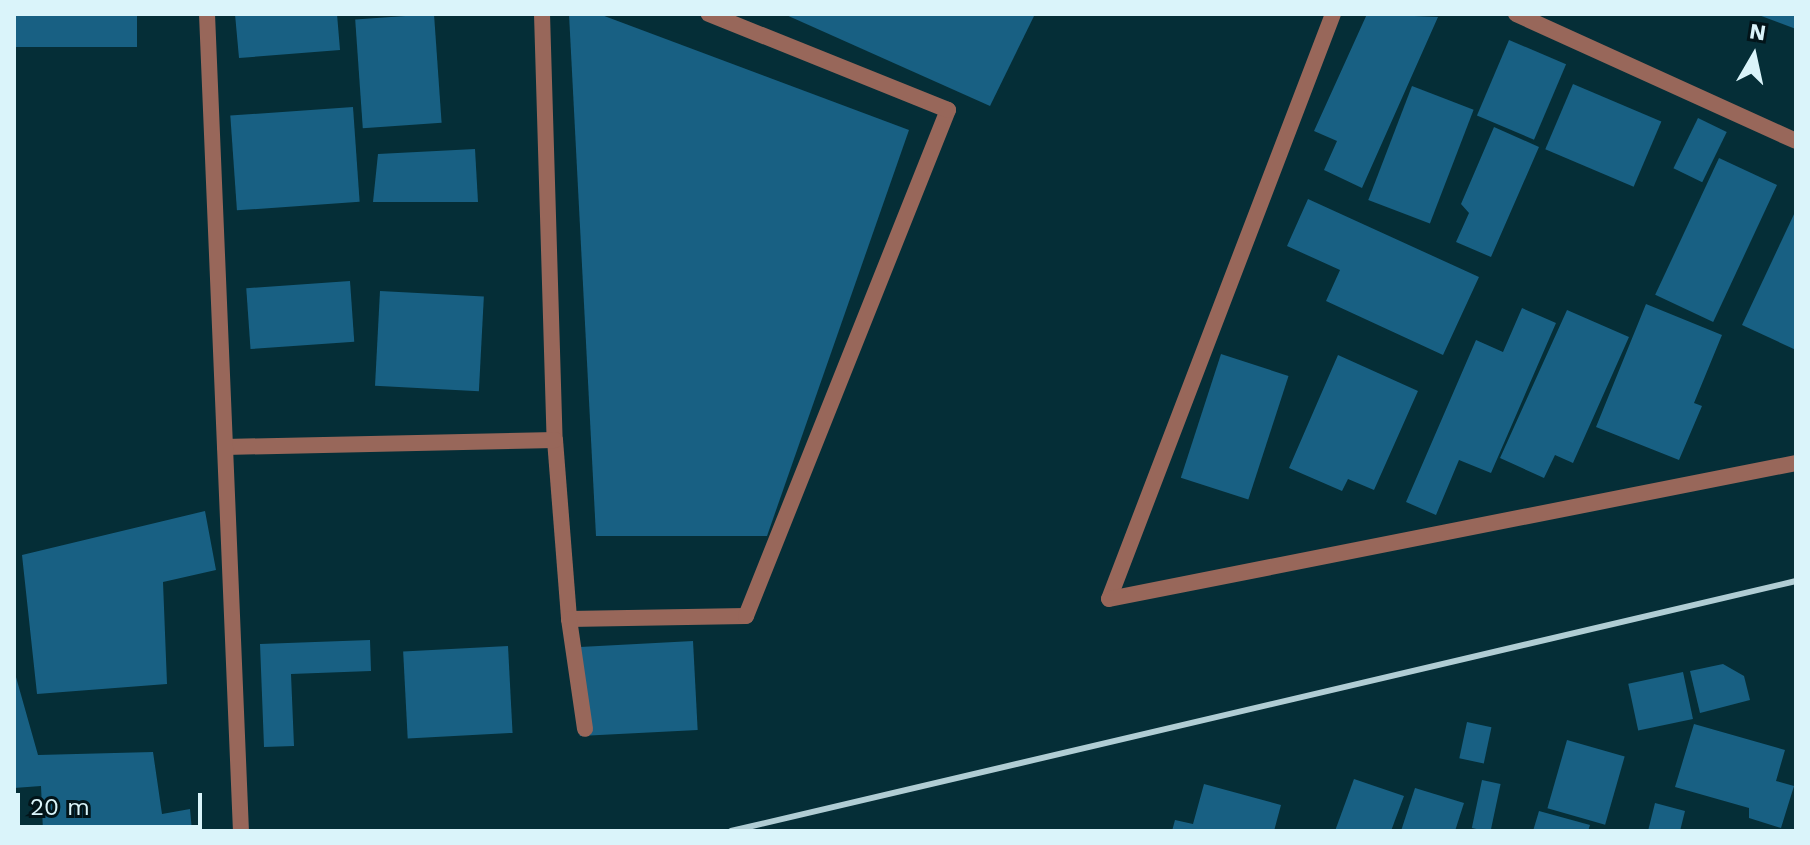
<!DOCTYPE html>
<html>
<head>
<meta charset="utf-8">
<style>
  body { margin:0 }
  #map { position:relative; width:1810px; height:845px; overflow:hidden; background:#052e37; font-family:"Work Sans",sans-serif }
  div>[style] { position:absolute }
  .building>* { inset:0; background:#186083; transform-origin:0 0 }
  .lane>* { height:16px; margin:-8px; padding:0 8px; transform-origin:8px; border-radius:8px; background:#98675a }
  .street>* { height:16px; margin:-8px; padding:0 8px; transform-origin:8px; border-radius:8px; background:#98675a }
  .rail>* { height:6px; margin:-3px; padding:0 3px; transform-origin:3px; border-radius:3px; background:#b0cdd4 }
  span { translate:-50% -50%; white-space:nowrap; text-align:center; line-height:1.15; -webkit-text-stroke:6px #021419; paint-order:stroke }
  .frame { position:absolute; inset:0; border:16px solid #daf4fa; pointer-events:none }
  .north { position:absolute; left:1714px; top:16px; width:80px; height:80px; -webkit-text-stroke:6px #021419; paint-order:stroke; rotate:9deg; font-size:22px; font-weight:700; line-height:32px; text-align:center; color:#daf4fa }
  .north::after { content:''; display:block; margin:auto; width:28px; height:36px; background:#daf4fa; clip-path:polygon(50% 0,100% 100%,50% 72%,0 100%) }
  .scale { position:absolute; left:16px; top:793px; width:186px; height:36px; box-sizing:border-box; border:4px solid #daf4fa; border-top:0; padding-left:10px; font-size:24px; line-height:28px; white-space:nowrap; color:#daf4fa; -webkit-text-stroke:6px #021419; paint-order:stroke }
</style>
</head>
<body>
<div id="map">
  <div class="building">
    <i style="left:14px;top:14px;width:123px;height:33px"></i>
    <i style="clip-path:polygon(235px 14px,337px 14px,340px 50px,239px 58px)"></i>
    <i style="left:434px;top:14px;width:109px;height:79px;rotate:86deg"></i>
    <i style="clip-path:polygon(569px 14px,599px 14px,909px 130px,767px 536px,596px 536px)"></i>
    <i style="clip-path:polygon(784px 14px,1035px 14px,990px 106px)"></i>
    <i style="clip-path:polygon(1367px 14px,1438px 17px,1362px 188px,1324px 170px,1337px 141px,1314px 131px)"></i>
    <i style="clip-path:polygon(1756px 14px,1796px 14px,1796px 29px)"></i>
    <i style="left:1509px;top:40px;width:62px;height:82px;rotate:23deg"></i>
    <i style="left:1573px;top:84px;width:96px;height:71px;rotate:23deg"></i>
    <i style="left:1412px;top:86px;width:66px;height:122px;rotate:21deg"></i>
    <i style="left:353px;top:107px;width:95px;height:123px;rotate:86deg"></i>
    <i style="left:1698px;top:118px;width:32px;height:56px;rotate:26deg"></i>
    <i style="clip-path:polygon(1494px 127px,1539px 147px,1491px 257px,1456px 242px,1469px 213px,1461px 204px)"></i>
    <i style="clip-path:polygon(475px 149px,478px 202px,373px 202px,378px 154px)"></i>
    <i style="left:1719px;top:158px;width:64px;height:151px;rotate:25deg"></i>
    <i style="clip-path:polygon(1308px 199px,1479px 277px,1443px 355px,1326px 301px,1340px 270px,1287px 246px)"></i>
    <i style="clip-path:polygon(1796px 210px,1796px 350px,1742px 325px)"></i>
    <i style="left:350px;top:281px;width:61px;height:104px;rotate:86deg"></i>
    <i style="left:380px;top:291px;width:104px;height:95px;rotate:3deg"></i>
    <i style="clip-path:polygon(1646px 304px,1722px 335px,1694px 403px,1702px 406px,1679px 460px,1596px 427px)"></i>
    <i style="clip-path:polygon(1522px 308px,1556px 323px,1491px 473px,1459px 460px,1436px 515px,1406px 502px,1476px 340px,1503px 352px)"></i>
    <i style="clip-path:polygon(1567px 310px,1629px 337px,1573px 463px,1555px 455px,1544px 478px,1500px 458px)"></i>
    <i style="left:1221px;top:354px;width:71px;height:130px;rotate:18deg"></i>
    <i style="clip-path:polygon(1338px 355px,1418px 391px,1374px 490px,1348px 479px,1342px 491px,1289px 468px)"></i>
    <i style="clip-path:polygon(205px 511px,216px 570px,163px 582px,167px 684px,37px 694px,22px 555px)"></i>
    <i style="clip-path:polygon(370px 640px,371px 671px,291px 674px,294px 746px,264px 747px,260px 644px)"></i>
    <i style="left:693px;top:641px;width:89px;height:118px;rotate:87deg"></i>
    <i style="left:508px;top:646px;width:87px;height:105px;rotate:87deg"></i>
    <i style="clip-path:polygon(1723px 664px,1744px 676px,1750px 700px,1700px 713px,1690px 671px)"></i>
    <i style="clip-path:polygon(14px 670px,38px 755px,153px 752px,162px 814px,190px 809px,192px 831px,133px 831px,132px 825px,43px 831px,41px 786px,14px 788px)"></i>
    <i style="left:1683px;top:672px;width:48px;height:56px;rotate:78deg"></i>
    <i style="left:1467px;top:722px;width:25px;height:37px;rotate:12deg"></i>
    <i style="clip-path:polygon(1694px 724px,1785px 750px,1776px 781px,1794px 786px,1781px 828px,1749px 818px,1749px 808px,1675px 787px)"></i>
    <i style="left:1567px;top:740px;width:60px;height:71px;rotate:16deg"></i>
    <i style="clip-path:polygon(1354px 779px,1404px 796px,1391px 831px,1335px 831px)"></i>
    <i style="left:1482px;top:780px;width:19px;height:49px;rotate:12deg"></i>
    <i style="clip-path:polygon(1204px 784px,1281px 805px,1274px 831px,1172px 831px,1175px 820px,1193px 824px)"></i>
    <i style="clip-path:polygon(1415px 788px,1464px 803px,1455px 831px,1401px 831px)"></i>
    <i style="clip-path:polygon(1655px 803px,1685px 811px,1680px 831px,1648px 831px)"></i>
    <i style="clip-path:polygon(1539px 811px,1590px 825px,1588px 831px,1533px 831px)"></i>
  </div>
  <div class="lane">
    <i style="left:542px;top:14px;width:426px;rotate:88.3deg"></i>
    <i style="left:555px;top:440px;width:180px;rotate:85.5deg"></i>
    <i style="left:569px;top:619px;width:177px;rotate:-1deg"></i>
    <i style="left:746px;top:616px;width:545px;rotate:-68.24deg"></i>
    <i style="left:948px;top:110px;width:258px;rotate:-158.1deg"></i>
    <i style="left:1333px;top:14px;width:626px;rotate:110.95deg"></i>
    <i style="left:1109px;top:599px;width:700px;rotate:-11.2deg"></i>
    <i style="left:225px;top:447px;width:330px;rotate:-1.2deg"></i>
    <i style="left:569px;top:619px;width:111px;rotate:81.7deg"></i>
  </div>
  <div class="street">
    <i style="left:207px;top:14px;width:818px;rotate:87.62deg"></i>
    <i style="left:1516px;top:14px;width:307px;rotate:24.4deg"></i>
  </div>
  <div class="rail">
    <i style="left:731px;top:831px;width:1094px;rotate:-13.21deg"></i>
  </div>
  <div class="frame"></div>
  <div class="north">N</div>
  <div class="scale">20 m</div>
</div>
</body>
</html>
